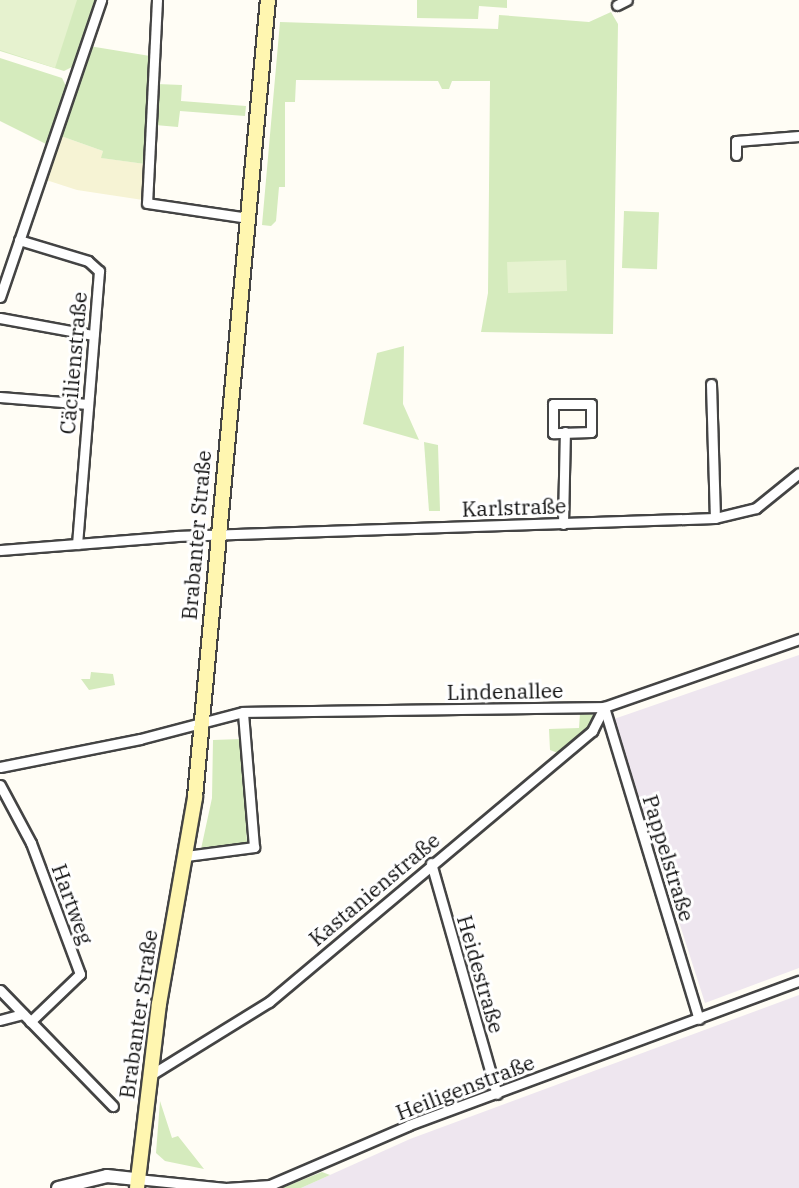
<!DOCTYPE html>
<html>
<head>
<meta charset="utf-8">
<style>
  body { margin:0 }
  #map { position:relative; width:799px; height:1188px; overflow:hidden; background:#fffdf5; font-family:"IBM Plex Serif",serif }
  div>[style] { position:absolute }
  .industrial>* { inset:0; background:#eee6ef }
  .farmland>* { inset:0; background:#f6f3d4 }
  .green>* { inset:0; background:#d5ebbd; transform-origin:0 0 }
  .pitch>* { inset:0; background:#e6f2cf; transform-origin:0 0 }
  .roads { filter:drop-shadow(2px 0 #444) drop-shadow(-2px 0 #444) drop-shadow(0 2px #444) drop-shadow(0 -2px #444) }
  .minor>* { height:9px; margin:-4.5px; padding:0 4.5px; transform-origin:4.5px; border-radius:4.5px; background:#fff }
  .tertiary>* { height:12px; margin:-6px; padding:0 6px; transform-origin:6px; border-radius:6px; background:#fff }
  .secondary>* { height:14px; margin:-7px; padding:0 7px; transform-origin:7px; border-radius:7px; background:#fff6b0 }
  span { translate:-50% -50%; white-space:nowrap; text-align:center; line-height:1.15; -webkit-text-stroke:6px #fff; paint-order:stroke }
  .street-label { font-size:21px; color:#111 }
</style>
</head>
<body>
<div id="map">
  <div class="industrial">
    <i style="clip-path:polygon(799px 655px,799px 968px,705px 1003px,614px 719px)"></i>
    <i style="clip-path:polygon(799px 995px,799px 1188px,301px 1188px,410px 1139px)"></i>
  </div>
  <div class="farmland">
    <i style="clip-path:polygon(58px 135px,103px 151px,102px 158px,145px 164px,143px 200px,77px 190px,43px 179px)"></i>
  </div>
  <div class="green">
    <i style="clip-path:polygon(0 0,96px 0,72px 67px,64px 71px,0 51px)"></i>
    <i style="clip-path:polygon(417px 0,507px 0,507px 8px,479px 6px,478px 19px,417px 18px)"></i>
    <i style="clip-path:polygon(611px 12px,618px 24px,613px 334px,481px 332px,488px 293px,490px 81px,452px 81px,449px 89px,442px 89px,438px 81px,296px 80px,295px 102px,285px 102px,285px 187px,279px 187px,276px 221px,271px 226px,262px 225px,280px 22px,498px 29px,499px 15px,589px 22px)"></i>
    <i style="clip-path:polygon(89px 46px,150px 56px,145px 164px,101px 158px,103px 151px,58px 135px)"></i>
    <i style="clip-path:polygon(0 58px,62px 78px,66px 86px,46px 144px,0 121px)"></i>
    <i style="clip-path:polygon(157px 84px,182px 85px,181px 101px,246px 106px,245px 116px,180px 111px,178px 127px,155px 125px)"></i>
    <i style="left:624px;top:211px;width:35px;height:57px;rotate:2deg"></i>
    <i style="clip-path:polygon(404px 346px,403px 404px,419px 440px,363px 424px,377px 353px)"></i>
    <i style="clip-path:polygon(424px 442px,438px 445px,440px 511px,429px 511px)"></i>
    <i style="clip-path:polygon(91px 672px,113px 674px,115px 685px,89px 690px,81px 679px,90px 679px)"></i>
    <i style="clip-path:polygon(586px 712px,594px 715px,588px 727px,558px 753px,550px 750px,549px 729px,579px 728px,580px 713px)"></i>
    <i style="clip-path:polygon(242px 739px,247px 843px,201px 849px,212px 798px,213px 740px)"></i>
    <i style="clip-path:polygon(160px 1101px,172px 1138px,178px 1136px,204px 1169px,165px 1161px,156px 1153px)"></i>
    <i style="clip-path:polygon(322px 1172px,330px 1175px,301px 1188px,282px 1188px)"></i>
  </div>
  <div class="pitch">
    <i style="clip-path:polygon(0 0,77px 0,55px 68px,0 50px)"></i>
    <i style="left:566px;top:260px;width:31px;height:59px;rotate:88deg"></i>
  </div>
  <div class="roads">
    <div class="minor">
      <i style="left:157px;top:0;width:203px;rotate:92.8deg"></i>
      <i style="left:147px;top:203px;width:103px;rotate:8.4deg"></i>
      <i style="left:617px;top:5px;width:11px;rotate:-27deg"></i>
      <i style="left:736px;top:155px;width:14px;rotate:-90deg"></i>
      <i style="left:736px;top:141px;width:63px;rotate:-4.5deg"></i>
      <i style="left:19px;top:240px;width:72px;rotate:16.9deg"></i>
      <i style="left:88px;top:261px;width:15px;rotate:42deg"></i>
      <i style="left:99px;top:271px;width:274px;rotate:94.6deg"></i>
      <i style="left:0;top:297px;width:314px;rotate:-71.2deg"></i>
      <i style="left:0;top:318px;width:95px;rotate:10.4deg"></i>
      <i style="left:711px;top:384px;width:134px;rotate:88.3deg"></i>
      <i style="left:0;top:397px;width:88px;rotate:4.5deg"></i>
      <i style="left:553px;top:404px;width:38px"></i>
      <i style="left:591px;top:404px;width:28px;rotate:90deg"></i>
      <i style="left:591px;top:432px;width:38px;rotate:178deg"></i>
      <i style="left:553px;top:433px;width:29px;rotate:-90deg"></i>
      <i style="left:563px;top:524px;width:92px;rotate:-88.8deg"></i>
      <i style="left:0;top:550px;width:177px;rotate:-4.5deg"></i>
      <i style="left:176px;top:536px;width:539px;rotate:-1.91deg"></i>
      <i style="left:715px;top:518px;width:42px;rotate:-13.7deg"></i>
      <i style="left:756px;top:508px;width:55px;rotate:-39.1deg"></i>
      <i style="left:604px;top:707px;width:326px;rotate:73.1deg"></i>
      <i style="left:0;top:767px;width:143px;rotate:-11.3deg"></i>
      <i style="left:140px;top:739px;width:106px;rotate:-14.7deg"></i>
      <i style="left:243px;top:712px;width:361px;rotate:-0.8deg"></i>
      <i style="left:604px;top:707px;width:207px;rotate:-19.2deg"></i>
      <i style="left:0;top:785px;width:66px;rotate:61.9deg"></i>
      <i style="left:31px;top:843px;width:140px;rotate:69.5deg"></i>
      <i style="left:80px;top:974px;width:69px;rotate:136.2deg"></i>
      <i style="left:186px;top:856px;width:69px;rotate:-7.5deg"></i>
      <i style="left:254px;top:847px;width:135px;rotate:-94.7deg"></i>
      <i style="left:431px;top:863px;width:240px;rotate:74.1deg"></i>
      <i style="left:0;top:990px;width:162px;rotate:45.8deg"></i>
      <i style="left:0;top:1020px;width:24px;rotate:-15deg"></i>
      <i style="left:149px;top:1076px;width:141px;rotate:-31.7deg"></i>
      <i style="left:269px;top:1002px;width:422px;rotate:-40deg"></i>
      <i style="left:592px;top:731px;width:27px;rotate:-63deg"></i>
      <i style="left:137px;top:1179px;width:89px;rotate:5.8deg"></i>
      <i style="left:226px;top:1188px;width:44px;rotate:-3.9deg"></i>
      <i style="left:270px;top:1185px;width:151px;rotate:-23.3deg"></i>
      <i style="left:409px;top:1125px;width:416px;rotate:-20.3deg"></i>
    </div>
    <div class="tertiary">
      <i style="left:58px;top:1188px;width:50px;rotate:-13.8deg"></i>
      <i style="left:107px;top:1176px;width:30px;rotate:6deg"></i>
    </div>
    <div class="secondary">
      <i style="left:137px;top:1188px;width:185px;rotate:-83.2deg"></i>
      <i style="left:159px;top:1004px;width:210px;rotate:-80.1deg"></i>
      <i style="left:195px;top:797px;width:800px;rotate:-84.77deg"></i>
    </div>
  </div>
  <div class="street-label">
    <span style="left:73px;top:363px;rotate:-85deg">Cäcilienstraße</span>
    <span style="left:514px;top:507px;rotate:-2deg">Karlstraße</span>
    <span style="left:196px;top:535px;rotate:-85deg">Brabanter Straße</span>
    <span style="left:505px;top:691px;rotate:-1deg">Lindenallee</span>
    <span style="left:669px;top:858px;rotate:73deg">Pappelstraße</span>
    <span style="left:374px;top:889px;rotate:-40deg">Kastanienstraße</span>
    <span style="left:73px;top:904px;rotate:70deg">Hartweg</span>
    <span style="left:481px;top:974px;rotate:74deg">Heidestraße</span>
    <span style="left:138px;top:1014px;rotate:-82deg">Brabanter Straße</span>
    <span style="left:465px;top:1087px;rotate:-21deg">Heiligenstraße</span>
  </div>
</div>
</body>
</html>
